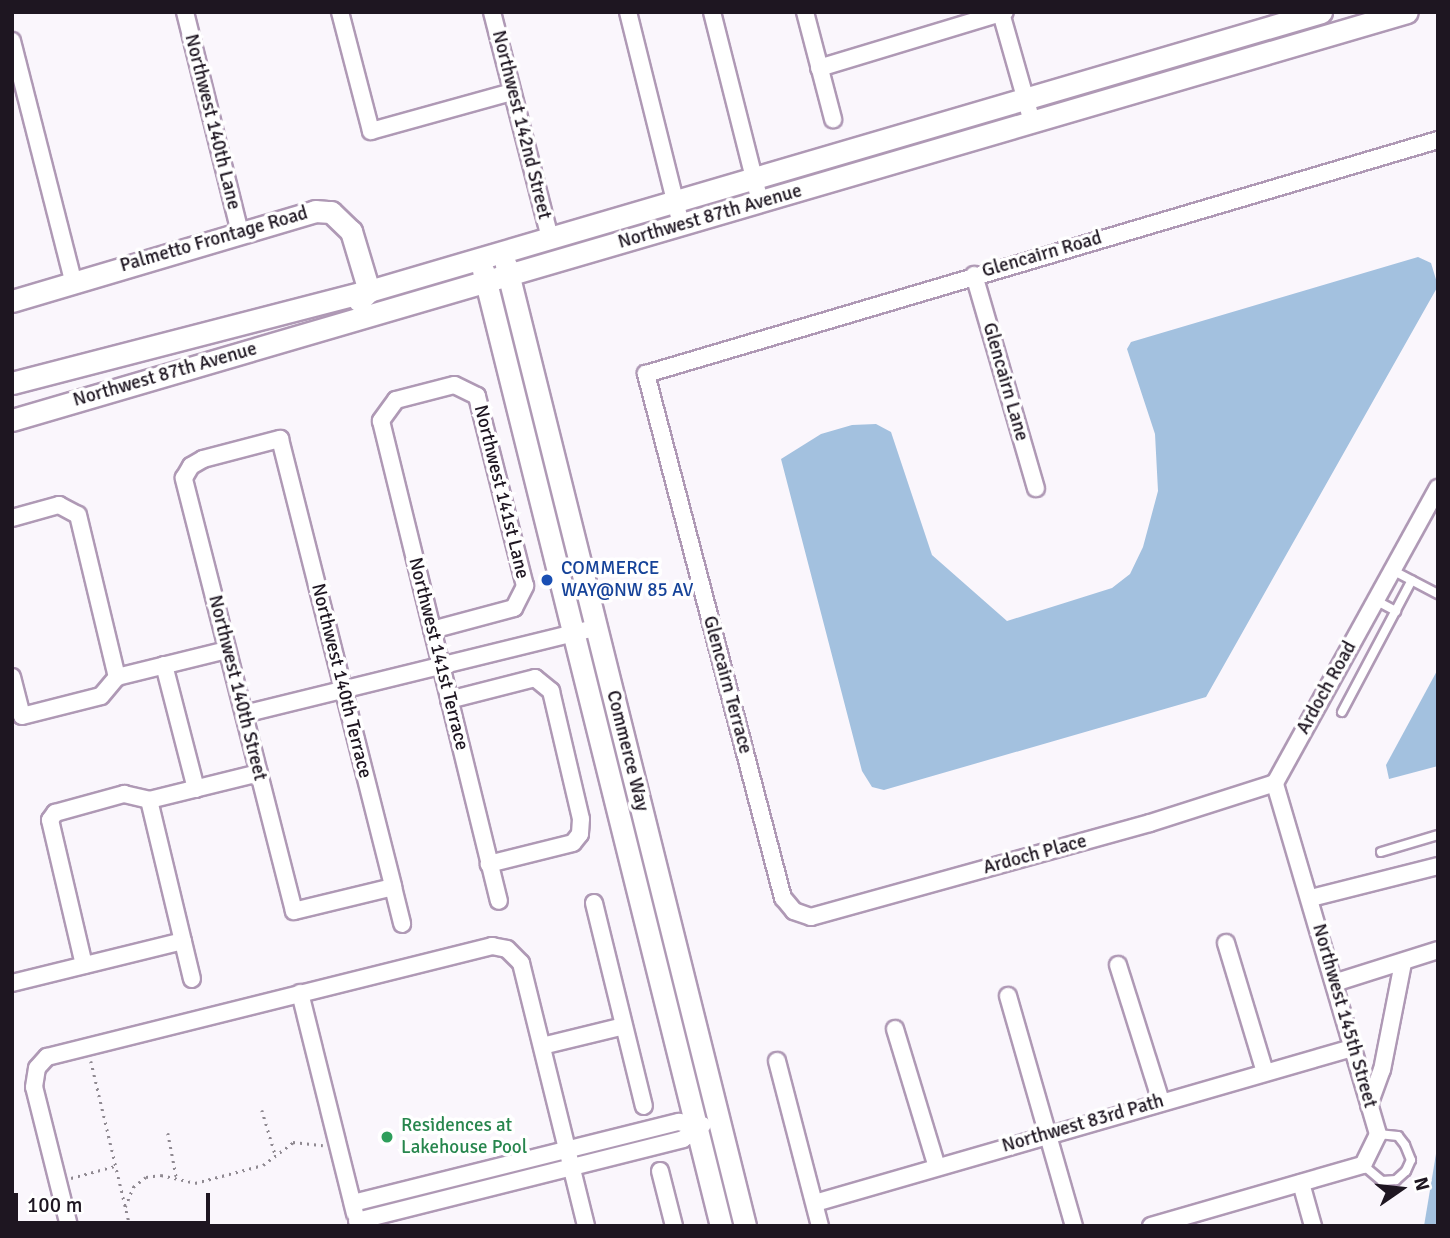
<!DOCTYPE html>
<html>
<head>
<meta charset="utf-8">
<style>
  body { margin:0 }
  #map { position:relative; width:1450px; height:1238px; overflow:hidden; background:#faf6fc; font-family:Signika,sans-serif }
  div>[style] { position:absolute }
  .water>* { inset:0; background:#a3c1df }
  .path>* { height:2.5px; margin-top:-1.25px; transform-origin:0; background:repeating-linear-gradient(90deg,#8f8991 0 2px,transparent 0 7px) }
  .roads { filter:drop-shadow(2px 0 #af99b5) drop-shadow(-2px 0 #af99b5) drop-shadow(0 2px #af99b5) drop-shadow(0 -2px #af99b5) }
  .lane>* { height:8px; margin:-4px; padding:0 4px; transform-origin:4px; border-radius:4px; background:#fff }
  .street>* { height:16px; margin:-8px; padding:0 8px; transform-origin:8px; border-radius:8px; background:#fff }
  .secondary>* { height:21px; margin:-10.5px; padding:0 10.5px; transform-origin:10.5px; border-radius:10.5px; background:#fff }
  .dots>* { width:19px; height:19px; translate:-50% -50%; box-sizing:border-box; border:4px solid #fff; border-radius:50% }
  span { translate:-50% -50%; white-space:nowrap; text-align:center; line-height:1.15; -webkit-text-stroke:7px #fff; paint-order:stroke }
  .street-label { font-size:19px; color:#1e1621 }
  .transit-label { font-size:19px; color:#164399 }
  .left { translate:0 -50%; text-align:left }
  .leisure-label { font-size:19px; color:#27864d }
  .frame { position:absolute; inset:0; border:14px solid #1e1621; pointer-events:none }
  .north { position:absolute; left:1366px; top:1154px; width:70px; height:70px; -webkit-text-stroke:5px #fff; paint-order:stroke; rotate:76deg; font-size:19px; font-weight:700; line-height:28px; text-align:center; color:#1e1621 }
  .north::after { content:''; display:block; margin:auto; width:24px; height:32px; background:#1e1621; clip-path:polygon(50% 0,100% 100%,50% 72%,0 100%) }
  .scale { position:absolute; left:14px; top:1193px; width:196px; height:32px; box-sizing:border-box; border:4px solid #1e1621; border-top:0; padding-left:9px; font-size:21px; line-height:24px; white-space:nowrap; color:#1e1621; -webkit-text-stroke:5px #fff; paint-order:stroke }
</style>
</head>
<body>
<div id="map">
  <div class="water">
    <i style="clip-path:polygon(1418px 257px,1431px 263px,1438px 286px,1206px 697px,884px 790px,872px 787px,862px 771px,781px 459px,821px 434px,852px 425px,876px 424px,891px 432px,932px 555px,1007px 621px,1112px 588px,1130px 574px,1143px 547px,1158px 491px,1155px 434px,1127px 349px,1131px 342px)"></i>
    <i style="clip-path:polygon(1438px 669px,1438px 766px,1389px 779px,1386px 765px)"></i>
    <i style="clip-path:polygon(1438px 1142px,1438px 1226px,1424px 1226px)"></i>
  </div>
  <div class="path">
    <i style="left:91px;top:1061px;width:170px;rotate:76.7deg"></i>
    <i style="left:262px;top:1110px;width:49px;rotate:73.4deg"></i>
    <i style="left:168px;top:1133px;width:48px;rotate:79.2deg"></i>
    <i style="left:71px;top:1178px;width:46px;rotate:-15.3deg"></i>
    <i style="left:125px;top:1207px;width:22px;rotate:-68deg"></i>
    <i style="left:133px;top:1187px;width:16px;rotate:-38deg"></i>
    <i style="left:146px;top:1177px;width:15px;rotate:-8deg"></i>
    <i style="left:161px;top:1175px;width:35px;rotate:13deg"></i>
    <i style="left:195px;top:1183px;width:70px;rotate:-14.8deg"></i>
    <i style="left:263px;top:1165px;width:38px;rotate:-37deg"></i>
    <i style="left:293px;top:1142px;width:30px;rotate:6deg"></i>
  </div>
  <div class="roads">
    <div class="lane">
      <i style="left:1392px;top:570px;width:52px;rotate:27.6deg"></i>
      <i style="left:1375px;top:600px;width:24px;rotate:28deg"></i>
      <i style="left:1342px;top:712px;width:149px;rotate:-62.1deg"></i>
      <i style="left:1381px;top:852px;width:59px;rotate:-16.6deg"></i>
      <i style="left:1363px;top:1165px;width:25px;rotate:40deg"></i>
      <i style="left:1382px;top:1181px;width:14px;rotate:-4deg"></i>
      <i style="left:1396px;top:1180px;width:13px;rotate:-42deg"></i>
      <i style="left:1406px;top:1171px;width:12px;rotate:-66deg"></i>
      <i style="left:1411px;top:1160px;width:16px;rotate:-112deg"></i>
      <i style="left:1405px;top:1145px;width:11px;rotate:-128deg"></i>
      <i style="left:1398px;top:1136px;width:20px;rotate:-174deg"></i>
    </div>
    <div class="street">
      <i style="left:185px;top:12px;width:227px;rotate:76deg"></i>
      <i style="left:340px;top:12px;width:123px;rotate:75.4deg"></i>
      <i style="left:371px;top:131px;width:146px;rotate:-15.5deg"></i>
      <i style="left:492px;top:12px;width:233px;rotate:75.6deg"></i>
      <i style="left:628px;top:12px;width:219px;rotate:76deg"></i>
      <i style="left:712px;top:12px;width:196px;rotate:75.8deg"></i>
      <i style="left:805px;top:12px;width:111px;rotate:75.3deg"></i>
      <i style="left:1001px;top:13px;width:113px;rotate:74.1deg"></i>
      <i style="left:12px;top:41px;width:248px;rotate:75.7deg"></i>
      <i style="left:819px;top:68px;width:194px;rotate:-16.8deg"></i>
      <i style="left:974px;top:275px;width:222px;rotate:73.8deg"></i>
      <i style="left:12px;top:518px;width:49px;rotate:-15.5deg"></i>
      <i style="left:59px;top:505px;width:21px;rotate:28deg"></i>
      <i style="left:78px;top:515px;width:167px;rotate:76.5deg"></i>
      <i style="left:432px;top:630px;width:85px;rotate:-15deg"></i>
      <i style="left:514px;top:608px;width:25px;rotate:-63deg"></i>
      <i style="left:525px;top:586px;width:196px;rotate:-104.2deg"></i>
      <i style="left:477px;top:396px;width:25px;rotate:-154deg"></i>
      <i style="left:454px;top:385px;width:60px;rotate:165.5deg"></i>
      <i style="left:396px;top:400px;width:26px;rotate:126deg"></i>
      <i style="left:381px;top:421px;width:494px;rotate:76.2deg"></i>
      <i style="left:164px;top:665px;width:128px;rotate:75.5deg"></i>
      <i style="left:12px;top:677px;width:40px;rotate:75.6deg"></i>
      <i style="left:22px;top:716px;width:81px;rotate:-14.2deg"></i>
      <i style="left:101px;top:696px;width:25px;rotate:-50deg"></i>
      <i style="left:117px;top:677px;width:113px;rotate:-13.8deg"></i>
      <i style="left:449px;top:700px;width:89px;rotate:-14.3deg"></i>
      <i style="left:535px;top:678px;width:21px;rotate:39deg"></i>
      <i style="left:551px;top:691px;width:131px;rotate:76.8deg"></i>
      <i style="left:581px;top:819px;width:15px;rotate:94deg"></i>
      <i style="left:580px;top:834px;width:11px;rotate:128deg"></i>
      <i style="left:573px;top:843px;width:87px;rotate:166deg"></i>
      <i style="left:244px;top:714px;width:364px;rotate:-13.8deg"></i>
      <i style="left:1275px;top:783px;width:131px;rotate:162.3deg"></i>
      <i style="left:1150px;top:823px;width:352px;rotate:164.5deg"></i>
      <i style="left:811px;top:917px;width:18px;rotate:-161deg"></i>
      <i style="left:794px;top:911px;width:17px;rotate:-130deg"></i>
      <i style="left:783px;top:898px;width:542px;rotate:-104.65deg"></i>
      <i style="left:646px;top:374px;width:826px;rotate:-16.46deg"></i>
      <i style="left:149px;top:800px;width:184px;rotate:76.5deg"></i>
      <i style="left:393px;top:887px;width:102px;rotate:166.4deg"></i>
      <i style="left:294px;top:911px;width:447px;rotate:-104.3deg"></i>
      <i style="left:184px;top:478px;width:14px;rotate:-60deg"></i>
      <i style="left:191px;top:466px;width:14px;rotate:-30deg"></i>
      <i style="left:203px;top:459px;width:80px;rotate:-14.6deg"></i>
      <i style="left:280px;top:439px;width:462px;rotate:75.8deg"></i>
      <i style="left:393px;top:887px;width:38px;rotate:76deg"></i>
      <i style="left:1311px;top:898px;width:131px;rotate:-14.1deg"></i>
      <i style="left:594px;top:903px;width:209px;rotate:76.2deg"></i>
      <i style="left:1226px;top:943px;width:135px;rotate:73.2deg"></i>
      <i style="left:84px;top:965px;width:149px;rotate:-103.2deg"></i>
      <i style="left:50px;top:820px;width:9px;rotate:-54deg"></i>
      <i style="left:55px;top:813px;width:72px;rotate:-15.4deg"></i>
      <i style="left:124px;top:794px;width:26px;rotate:13deg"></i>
      <i style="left:149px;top:800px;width:113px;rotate:-13.8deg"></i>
      <i style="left:1118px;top:965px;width:143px;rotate:72.5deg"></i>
      <i style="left:12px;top:983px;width:176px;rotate:-13.8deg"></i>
      <i style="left:1334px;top:983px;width:109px;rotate:-17.6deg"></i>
      <i style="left:300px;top:993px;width:227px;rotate:76deg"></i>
      <i style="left:1008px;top:996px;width:239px;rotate:74deg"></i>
      <i style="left:895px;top:1029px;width:144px;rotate:73.1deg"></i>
      <i style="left:542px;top:1046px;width:84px;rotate:-13.7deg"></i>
      <i style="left:777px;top:1061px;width:171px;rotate:75.4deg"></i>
      <i style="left:1369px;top:1105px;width:37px;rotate:-70deg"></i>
      <i style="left:1382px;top:1070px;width:109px;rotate:-78.9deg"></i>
      <i style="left:660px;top:1171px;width:57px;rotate:75.7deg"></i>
      <i style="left:1301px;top:1183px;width:45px;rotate:74.4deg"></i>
      <i style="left:353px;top:1203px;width:336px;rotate:-14deg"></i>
      <i style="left:679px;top:1122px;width:19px;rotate:16deg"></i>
      <i style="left:815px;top:1203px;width:559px;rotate:-16.1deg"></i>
      <i style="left:357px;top:1221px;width:336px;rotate:-14.1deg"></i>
      <i style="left:683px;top:1139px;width:24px;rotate:-35deg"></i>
      <i style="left:69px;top:1226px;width:143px;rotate:-104.1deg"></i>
      <i style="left:34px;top:1087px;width:19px;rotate:-81deg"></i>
      <i style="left:37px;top:1068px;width:15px;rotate:-48deg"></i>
      <i style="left:47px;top:1057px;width:459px;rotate:-14deg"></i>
      <i style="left:492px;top:946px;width:15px;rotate:11deg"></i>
      <i style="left:507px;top:949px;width:20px;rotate:45deg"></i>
      <i style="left:521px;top:963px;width:271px;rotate:76.1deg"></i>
      <i style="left:1151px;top:1226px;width:221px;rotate:-16.1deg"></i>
      <i style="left:1363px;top:1165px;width:34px;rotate:-64deg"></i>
      <i style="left:1378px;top:1134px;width:366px;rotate:-106.4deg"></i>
      <i style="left:1275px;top:783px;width:337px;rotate:-61.1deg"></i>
    </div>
    <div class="secondary">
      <i style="left:506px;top:265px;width:990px;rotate:76.03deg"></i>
      <i style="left:483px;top:270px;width:985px;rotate:76.02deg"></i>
      <i style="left:12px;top:301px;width:316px;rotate:-16.5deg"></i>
      <i style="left:315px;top:211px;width:16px;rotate:4deg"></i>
      <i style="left:331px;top:212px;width:28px;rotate:44deg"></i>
      <i style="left:351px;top:231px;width:63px;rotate:73.3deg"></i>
      <i style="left:369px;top:291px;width:14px;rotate:135deg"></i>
      <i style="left:12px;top:383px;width:369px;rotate:-14.5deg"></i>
      <i style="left:369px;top:291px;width:992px;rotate:-16.33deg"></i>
      <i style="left:12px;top:420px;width:1453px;rotate:-16.3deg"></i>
    </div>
  </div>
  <div class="dots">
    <i style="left:547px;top:580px;background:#1a4fb4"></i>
    <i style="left:387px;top:1137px;background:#2e9e5b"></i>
  </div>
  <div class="street-label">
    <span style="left:212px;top:122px;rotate:76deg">Northwest 140th Lane</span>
    <span style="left:521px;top:125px;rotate:76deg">Northwest 142nd Street</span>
    <span style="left:710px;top:217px;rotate:-16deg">Northwest 87th Avenue</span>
    <span style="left:214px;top:240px;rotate:-16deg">Palmetto Frontage Road</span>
    <span style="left:1042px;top:255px;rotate:-16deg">Glencairn Road</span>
    <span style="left:165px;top:375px;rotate:-16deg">Northwest 87th Avenue</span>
    <span style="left:1005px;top:382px;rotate:74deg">Glencairn Lane</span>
    <span style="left:501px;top:492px;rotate:76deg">Northwest 141st Lane</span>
    <span style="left:438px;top:654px;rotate:76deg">Northwest 141st Terrace</span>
    <span style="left:341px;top:681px;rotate:76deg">Northwest 140th Terrace</span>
    <span style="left:727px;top:685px;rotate:75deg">Glencairn Terrace</span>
    <span style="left:237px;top:688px;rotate:76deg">Northwest 140th Street</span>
    <span style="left:1327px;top:688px;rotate:-61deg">Ardoch Road</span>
    <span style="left:627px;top:751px;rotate:76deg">Commerce Way</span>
    <span style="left:1035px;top:855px;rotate:-15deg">Ardoch Place</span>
    <span style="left:1344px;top:1016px;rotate:74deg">Northwest 145th Street</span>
    <span style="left:1083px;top:1124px;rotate:-16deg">Northwest 83rd Path</span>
  </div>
  <div class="transit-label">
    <span class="left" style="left:561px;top:580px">COMMERCE<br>WAY@NW 85 AV</span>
  </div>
  <div class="leisure-label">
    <span class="left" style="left:401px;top:1137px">Residences at<br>Lakehouse Pool</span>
  </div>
  <div class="frame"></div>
  <div class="north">N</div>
  <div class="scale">100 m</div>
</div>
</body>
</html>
